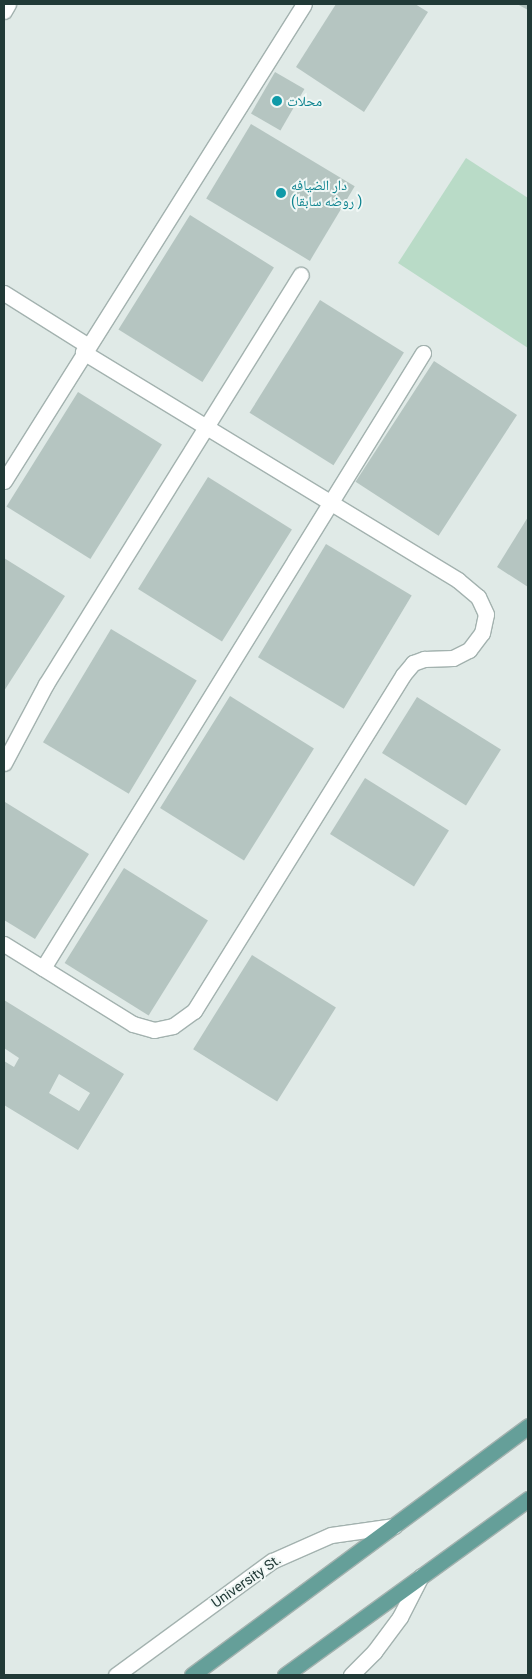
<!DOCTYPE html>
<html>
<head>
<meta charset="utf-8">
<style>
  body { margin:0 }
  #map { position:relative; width:532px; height:1679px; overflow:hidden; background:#e0eae7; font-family:Roboto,"Noto Naskh Arabic",sans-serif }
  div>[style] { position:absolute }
  .green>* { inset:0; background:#b9dbc7 }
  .building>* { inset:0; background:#b5c5c1; transform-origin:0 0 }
  .roads { filter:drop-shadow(1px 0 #a3b2af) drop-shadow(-1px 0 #a3b2af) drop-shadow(0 1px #a3b2af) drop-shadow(0 -1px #a3b2af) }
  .minor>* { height:15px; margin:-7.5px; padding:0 7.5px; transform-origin:7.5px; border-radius:7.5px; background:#fff }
  .major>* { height:15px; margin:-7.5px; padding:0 7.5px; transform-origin:7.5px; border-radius:7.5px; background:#659f99 }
  .dots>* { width:14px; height:14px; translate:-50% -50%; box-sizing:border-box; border:2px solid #f0f7f5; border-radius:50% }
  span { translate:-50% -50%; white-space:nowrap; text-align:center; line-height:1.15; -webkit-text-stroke:4px #f0f7f5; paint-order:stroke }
  .culture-label { font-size:14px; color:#0d838f }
  .left { translate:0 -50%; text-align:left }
  .street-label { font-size:14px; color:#213a37 }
  .frame { position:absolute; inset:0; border:5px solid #213a37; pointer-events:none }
</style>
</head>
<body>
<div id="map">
  <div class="green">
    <i style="clip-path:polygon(466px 158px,528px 198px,528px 348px,398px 263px)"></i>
  </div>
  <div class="building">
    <i style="clip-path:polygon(336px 4px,415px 4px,428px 12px,364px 112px,296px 67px)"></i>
    <i style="clip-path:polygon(517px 4px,528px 4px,528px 10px)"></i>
    <i style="left:275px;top:72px;width:34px;height:48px;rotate:30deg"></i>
    <i style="left:251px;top:124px;width:121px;height:87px;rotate:31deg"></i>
    <i style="left:190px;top:215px;width:99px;height:135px;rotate:32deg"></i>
    <i style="left:320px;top:300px;width:99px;height:133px;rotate:32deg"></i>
    <i style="left:434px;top:361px;width:99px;height:144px;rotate:33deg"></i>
    <i style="left:78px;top:392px;width:99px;height:135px;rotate:32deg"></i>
    <i style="left:208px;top:477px;width:99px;height:132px;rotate:32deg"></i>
    <i style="clip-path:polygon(528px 517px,528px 587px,497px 567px)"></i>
    <i style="left:326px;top:544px;width:100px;height:132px;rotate:31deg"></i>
    <i style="clip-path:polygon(4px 558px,65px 596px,4px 691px)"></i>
    <i style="left:111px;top:629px;width:100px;height:132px;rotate:31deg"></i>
    <i style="left:230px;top:696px;width:99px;height:132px;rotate:32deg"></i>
    <i style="left:417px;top:697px;width:99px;height:66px;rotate:32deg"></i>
    <i style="left:365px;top:778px;width:99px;height:66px;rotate:32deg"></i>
    <i style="clip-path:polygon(5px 802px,89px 854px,35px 939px,4px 920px)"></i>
    <i style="left:124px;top:868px;width:99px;height:112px;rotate:32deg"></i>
    <i style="left:252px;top:955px;width:99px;height:111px;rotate:32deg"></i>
    <i style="clip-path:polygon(evenodd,4px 1000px,124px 1074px,78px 1150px,4px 1105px,4px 1061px,14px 1067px,19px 1058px,4px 1048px,4px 1000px,59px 1074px,90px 1093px,79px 1111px,49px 1093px,59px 1074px)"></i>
  </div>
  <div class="roads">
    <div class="minor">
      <i style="left:4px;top:11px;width:8px;rotate:-60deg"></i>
      <i style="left:4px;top:293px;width:98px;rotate:32.1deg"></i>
      <i style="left:4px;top:481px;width:563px;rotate:-57.83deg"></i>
      <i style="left:4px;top:763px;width:89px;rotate:-62deg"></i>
      <i style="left:46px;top:684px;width:482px;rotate:-58.1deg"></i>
      <i style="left:4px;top:944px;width:152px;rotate:31.8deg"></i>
      <i style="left:133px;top:1024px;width:22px;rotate:16deg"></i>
      <i style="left:154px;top:1030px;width:19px;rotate:-12deg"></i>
      <i style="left:173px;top:1026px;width:26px;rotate:-36deg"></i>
      <i style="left:194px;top:1011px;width:396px;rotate:-58.1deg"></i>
      <i style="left:403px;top:675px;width:16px;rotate:-50deg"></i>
      <i style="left:413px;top:663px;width:12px;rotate:-20deg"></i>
      <i style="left:424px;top:659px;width:29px;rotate:-2deg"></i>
      <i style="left:453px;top:658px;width:18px;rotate:-27deg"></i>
      <i style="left:469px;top:650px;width:21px;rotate:-53deg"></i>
      <i style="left:482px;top:633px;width:19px;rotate:-78deg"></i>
      <i style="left:486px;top:614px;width:19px;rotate:-115deg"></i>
      <i style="left:478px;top:597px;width:26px;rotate:-140deg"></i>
      <i style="left:458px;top:580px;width:439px;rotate:-148.7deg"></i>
      <i style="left:43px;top:968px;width:723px;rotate:-58.29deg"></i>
      <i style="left:116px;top:1675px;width:193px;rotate:-36.2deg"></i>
      <i style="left:272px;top:1561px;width:64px;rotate:-23.8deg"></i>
      <i style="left:331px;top:1535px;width:64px;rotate:-8.1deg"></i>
      <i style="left:351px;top:1675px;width:33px;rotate:-45deg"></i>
      <i style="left:374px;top:1652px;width:44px;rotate:-53.4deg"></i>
      <i style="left:400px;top:1617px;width:46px;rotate:-62.9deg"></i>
    </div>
    <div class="major">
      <i style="left:192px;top:1675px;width:418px;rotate:-36.5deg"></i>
      <i style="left:285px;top:1675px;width:300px;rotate:-35.9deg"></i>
    </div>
  </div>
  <div class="dots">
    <i style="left:277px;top:101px;background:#0f9aa8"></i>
    <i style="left:281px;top:193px;background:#0f9aa8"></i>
  </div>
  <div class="culture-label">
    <span class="left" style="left:287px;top:101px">محلات</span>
    <span class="left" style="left:291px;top:193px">دار الضيافه<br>(روضه سابقا )</span>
  </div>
  <div class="street-label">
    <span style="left:246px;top:1581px;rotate:-35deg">University St.</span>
  </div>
  <div class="frame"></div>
</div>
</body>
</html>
